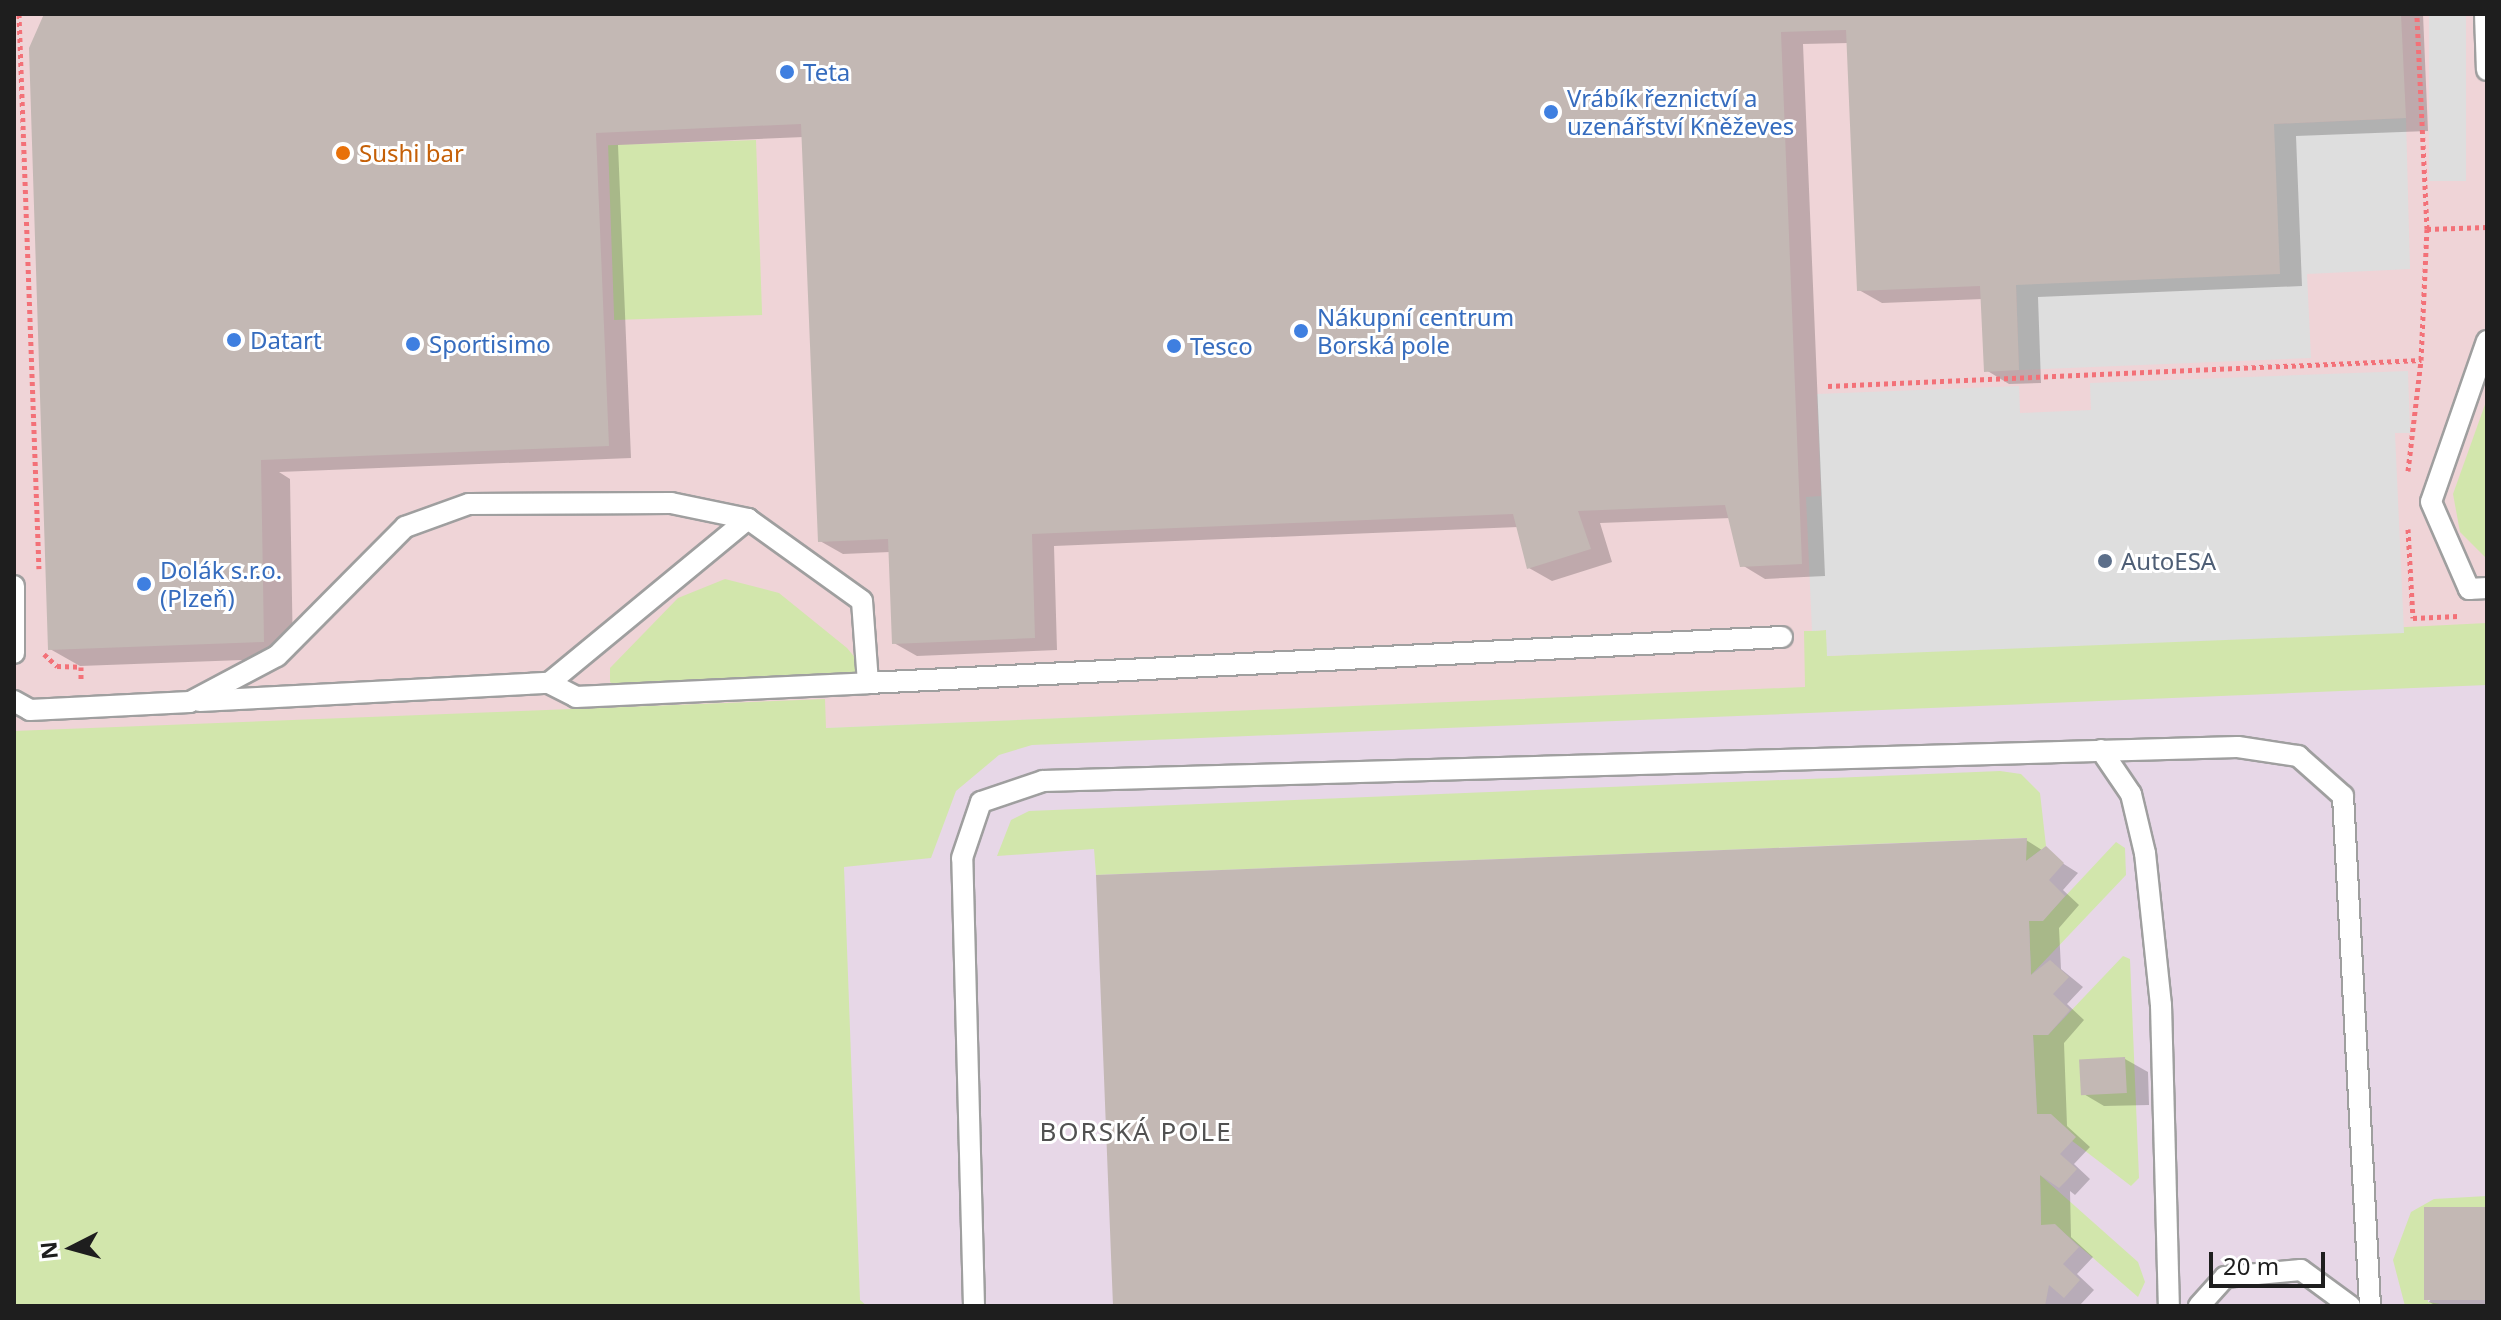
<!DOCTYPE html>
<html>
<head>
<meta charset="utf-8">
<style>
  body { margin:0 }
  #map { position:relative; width:2501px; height:1320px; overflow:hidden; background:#eeeae4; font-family:"Noto Sans",sans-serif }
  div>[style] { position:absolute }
  .commercial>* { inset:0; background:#efd4d7; transform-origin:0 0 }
  .industrial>* { inset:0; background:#e7d7e7 }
  .grass>* { inset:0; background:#d2e6ac; transform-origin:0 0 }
  .parking>* { inset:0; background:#dedede; transform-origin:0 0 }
  .shadow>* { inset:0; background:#0003 }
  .building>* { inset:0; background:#c3b8b4; transform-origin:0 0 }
  .path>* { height:5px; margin-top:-2.5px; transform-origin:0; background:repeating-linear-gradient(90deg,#f37178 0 4px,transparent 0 8px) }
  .roads { filter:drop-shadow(2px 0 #9f9f9f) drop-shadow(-2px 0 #9f9f9f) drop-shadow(0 2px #9f9f9f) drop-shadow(0 -2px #9f9f9f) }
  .service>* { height:20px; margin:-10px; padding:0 10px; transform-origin:10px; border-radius:10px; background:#fff }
  .dots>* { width:22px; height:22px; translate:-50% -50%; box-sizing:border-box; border:4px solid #fff; border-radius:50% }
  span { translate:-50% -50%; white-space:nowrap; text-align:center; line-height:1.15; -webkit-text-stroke:6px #fff; paint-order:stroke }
  .shop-label { font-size:24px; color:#366cbe }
  .left { translate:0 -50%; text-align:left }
  .food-label { font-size:24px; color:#c56008 }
  .service-label { font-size:24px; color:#4e5e75 }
  .neighbourhood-label { font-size:26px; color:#515151; letter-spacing:2px }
  .frame { position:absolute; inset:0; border:16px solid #1e1e1e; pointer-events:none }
  .north { position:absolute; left:32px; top:1208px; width:80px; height:80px; -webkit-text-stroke:6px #fff; paint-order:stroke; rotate:264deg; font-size:22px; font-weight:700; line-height:32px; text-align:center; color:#1e1e1e }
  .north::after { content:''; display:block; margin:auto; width:28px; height:36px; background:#1e1e1e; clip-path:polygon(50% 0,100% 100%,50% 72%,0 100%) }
  .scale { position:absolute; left:2209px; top:1252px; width:116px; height:36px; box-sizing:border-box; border:4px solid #1e1e1e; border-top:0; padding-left:10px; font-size:24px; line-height:28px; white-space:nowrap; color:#1e1e1e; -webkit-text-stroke:6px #fff; paint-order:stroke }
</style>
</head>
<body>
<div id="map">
  <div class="commercial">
    <i style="left:14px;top:14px;width:2473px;height:747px"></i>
  </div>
  <div class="industrial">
    <i style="clip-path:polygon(2487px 660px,2487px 1306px,14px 1306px,14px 761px)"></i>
  </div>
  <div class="grass">
    <i style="left:756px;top:140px;width:175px;height:148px;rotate:88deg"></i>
    <i style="clip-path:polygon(2487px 399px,2487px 559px,2460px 532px,2453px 494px)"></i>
    <i style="clip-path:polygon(725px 579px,779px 593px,847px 648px,857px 660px,856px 675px,618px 687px,610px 682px,610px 668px,678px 598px)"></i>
    <i style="clip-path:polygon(2487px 623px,2487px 685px,1032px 745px,999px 755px,956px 791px,931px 858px,844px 867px,860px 1300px,867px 1306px,14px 1306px,14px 731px,825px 699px,826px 728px,1805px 687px,1804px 631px,1812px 631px,1826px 630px,1828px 656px)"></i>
    <i style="clip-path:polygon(2000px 771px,2021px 774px,2040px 793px,2046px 846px,2026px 861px,2026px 838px,1096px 875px,1094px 849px,997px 856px,1011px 820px,1029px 811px)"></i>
    <i style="clip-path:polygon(2116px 842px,2125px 848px,2126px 875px,2031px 975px,2029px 921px,2043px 920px)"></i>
    <i style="clip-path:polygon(2123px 956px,2130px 959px,2139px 1178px,2131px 1186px,2037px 1114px,2033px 1035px,2048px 1035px)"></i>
    <i style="clip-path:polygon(2040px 1175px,2138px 1262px,2145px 1282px,2138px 1297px,2055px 1225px,2041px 1225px)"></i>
    <i style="clip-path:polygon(2487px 1196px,2487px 1207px,2424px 1210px,2428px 1302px,2453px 1306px,2405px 1306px,2393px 1260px,2411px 1212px,2434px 1199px)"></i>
  </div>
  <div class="parking">
    <i style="left:2429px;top:14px;width:37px;height:167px"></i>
    <i style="clip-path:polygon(2406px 118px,2410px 269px,2307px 274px,2311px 358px,2019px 370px,2016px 285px,2274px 124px)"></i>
    <i style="clip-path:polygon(2408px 371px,2410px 433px,2395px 433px,2404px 633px,1827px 656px,1826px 630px,1812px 631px,1806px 497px,1821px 496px,1817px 394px,2019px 386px,2020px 413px,2091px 410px,2090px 383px)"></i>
  </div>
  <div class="shadow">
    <i style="clip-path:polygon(45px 14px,2423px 14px,2428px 131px,2296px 136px,2302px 286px,2038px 297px,2041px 383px,2009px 384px,1986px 370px,1983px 299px,1882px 303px,1859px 290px,1849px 43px,1803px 44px,1825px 576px,1765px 579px,1742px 565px,1731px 518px,1600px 523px,1612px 562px,1552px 581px,1529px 568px,1518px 527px,1054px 546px,1057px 650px,917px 656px,894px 643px,890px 552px,843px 554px,820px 541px,804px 137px,618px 145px,631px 458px,279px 472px,290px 479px,293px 658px,80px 666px,50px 649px)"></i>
    <i style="clip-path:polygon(2026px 840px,2078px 873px,2063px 890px,2079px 905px,2059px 928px,2061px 969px,2083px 987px,2067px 1004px,2084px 1020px,2064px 1043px,2067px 1126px,2090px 1147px,2074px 1164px,2090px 1179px,2075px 1195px,2070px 1191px,2071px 1237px,2093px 1257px,2077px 1274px,2094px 1290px,2080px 1305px,1115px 1306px)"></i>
    <i style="clip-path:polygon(2125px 1059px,2148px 1072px,2149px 1105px,2104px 1106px,2082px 1093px)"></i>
    <i style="clip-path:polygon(2487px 1209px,2487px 1306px,2437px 1306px,2429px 1302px)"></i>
  </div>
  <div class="building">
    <i style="clip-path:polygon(44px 14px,2401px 14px,2406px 118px,2274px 124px,2280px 274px,2016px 285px,2019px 370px,1984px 372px,1980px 286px,1857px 291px,1846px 30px,1781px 32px,1802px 564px,1740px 567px,1725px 505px,1578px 511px,1591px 549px,1527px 569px,1513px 514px,1032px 534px,1035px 638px,892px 644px,888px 539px,818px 542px,801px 124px,596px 133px,609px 446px,261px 460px,264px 642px,48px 650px,29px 48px)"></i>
    <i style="clip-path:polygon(2027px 838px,2026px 861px,2046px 846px,2064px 863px,2049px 880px,2065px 896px,2043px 921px,2029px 921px,2031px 975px,2050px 960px,2069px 977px,2053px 994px,2070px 1010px,2048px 1035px,2033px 1035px,2037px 1114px,2051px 1114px,2076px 1137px,2060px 1154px,2077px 1169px,2067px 1180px,2059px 1188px,2040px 1175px,2041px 1225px,2055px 1224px,2079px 1247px,2063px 1264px,2080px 1280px,2064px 1298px,2049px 1285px,2045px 1306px,1113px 1306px,1096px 875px)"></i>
    <i style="left:2125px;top:1057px;width:36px;height:46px;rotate:87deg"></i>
    <i style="left:2487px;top:1207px;width:93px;height:63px;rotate:90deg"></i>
  </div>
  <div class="path">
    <i style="left:19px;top:14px;width:555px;rotate:87.94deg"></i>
    <i style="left:2427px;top:229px;width:60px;rotate:-1.9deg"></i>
    <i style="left:1828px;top:386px;width:594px;rotate:-2.51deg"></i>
    <i style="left:2421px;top:360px;width:131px;rotate:-87.4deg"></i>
    <i style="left:2427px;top:229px;width:215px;rotate:-92.7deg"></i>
    <i style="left:2408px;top:471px;width:112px;rotate:-83.3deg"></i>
    <i style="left:2408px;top:529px;width:89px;rotate:86.8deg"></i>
    <i style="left:2413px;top:618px;width:45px;rotate:-2.5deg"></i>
    <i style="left:44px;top:654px;width:18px;rotate:43deg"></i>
    <i style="left:57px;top:666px;width:24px;rotate:2deg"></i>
    <i style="left:81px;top:667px;width:12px;rotate:90deg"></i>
  </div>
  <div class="roads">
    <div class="service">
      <i style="left:2485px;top:14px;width:56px;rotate:88deg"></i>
      <i style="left:2487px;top:341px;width:170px;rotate:109.2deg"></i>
      <i style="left:2431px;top:502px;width:95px;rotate:66.4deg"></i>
      <i style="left:2469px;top:589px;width:18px;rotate:-3deg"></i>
      <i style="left:14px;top:586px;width:67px;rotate:90deg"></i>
      <i style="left:549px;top:683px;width:30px;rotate:27deg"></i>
      <i style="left:576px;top:697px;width:292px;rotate:-2.7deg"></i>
      <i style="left:14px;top:701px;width:18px;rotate:29deg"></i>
      <i style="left:30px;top:710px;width:160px;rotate:-2.9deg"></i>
      <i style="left:190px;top:702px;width:98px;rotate:-27.9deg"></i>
      <i style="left:277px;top:656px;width:182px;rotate:-45.2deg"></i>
      <i style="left:405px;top:527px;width:68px;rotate:-19.8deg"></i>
      <i style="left:469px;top:504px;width:202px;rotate:-0.3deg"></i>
      <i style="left:671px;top:503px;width:79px;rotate:11.7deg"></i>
      <i style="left:748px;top:519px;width:140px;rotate:35.7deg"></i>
      <i style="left:862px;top:601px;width:82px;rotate:85.8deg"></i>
      <i style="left:868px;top:683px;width:915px;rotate:-2.88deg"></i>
      <i style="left:200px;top:701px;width:349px;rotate:-3deg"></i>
      <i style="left:549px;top:683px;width:258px;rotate:-39.5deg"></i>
      <i style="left:2101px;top:750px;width:53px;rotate:55.7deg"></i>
      <i style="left:2131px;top:794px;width:61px;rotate:76.7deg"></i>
      <i style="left:2145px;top:853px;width:153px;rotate:84deg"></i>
      <i style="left:2161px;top:1005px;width:301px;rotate:88.5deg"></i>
      <i style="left:974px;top:1306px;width:448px;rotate:-91.5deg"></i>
      <i style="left:962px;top:858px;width:59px;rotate:-71.3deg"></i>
      <i style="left:981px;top:802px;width:65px;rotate:-18.7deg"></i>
      <i style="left:1043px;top:781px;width:1195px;rotate:-1.63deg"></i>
      <i style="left:2238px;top:747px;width:61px;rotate:8.5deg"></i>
      <i style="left:2298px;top:756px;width:60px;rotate:41.6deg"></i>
      <i style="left:2343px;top:796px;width:511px;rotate:86.97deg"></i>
      <i style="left:2199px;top:1306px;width:39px;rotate:-48deg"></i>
      <i style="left:2225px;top:1277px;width:76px;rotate:-5.3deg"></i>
      <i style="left:2301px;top:1270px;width:61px;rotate:36.3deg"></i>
    </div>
  </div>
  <div class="dots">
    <i style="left:787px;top:72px;background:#3f7fe0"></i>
    <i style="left:1551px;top:112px;background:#3f7fe0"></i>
    <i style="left:343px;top:153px;background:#e8710a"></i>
    <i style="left:1301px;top:331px;background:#3f7fe0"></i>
    <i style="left:234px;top:340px;background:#3f7fe0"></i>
    <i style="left:413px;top:344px;background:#3f7fe0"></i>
    <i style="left:1174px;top:346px;background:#3f7fe0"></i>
    <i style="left:2105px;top:561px;background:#5c6f8a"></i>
    <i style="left:144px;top:584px;background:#3f7fe0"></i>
  </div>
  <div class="shop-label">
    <span class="left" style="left:803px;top:72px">Teta</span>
    <span class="left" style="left:1567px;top:112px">Vrábík řeznictví a<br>uzenářství Kněževes</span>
    <span class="left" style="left:1317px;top:331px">Nákupní centrum<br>Borská pole</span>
    <span class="left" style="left:250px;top:340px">Datart</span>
    <span class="left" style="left:429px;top:344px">Sportisimo</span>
    <span class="left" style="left:1190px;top:346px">Tesco</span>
    <span class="left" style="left:160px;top:584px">Dolák s.r.o.<br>(Plzeň)</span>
  </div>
  <div class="food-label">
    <span class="left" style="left:359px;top:153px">Sushi bar</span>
  </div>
  <div class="service-label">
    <span class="left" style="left:2121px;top:561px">AutoESA</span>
  </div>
  <div class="neighbourhood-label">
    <span style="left:1136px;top:1132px">BORSKÁ POLE</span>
  </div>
  <div class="frame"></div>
  <div class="north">N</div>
  <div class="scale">20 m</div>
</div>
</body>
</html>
